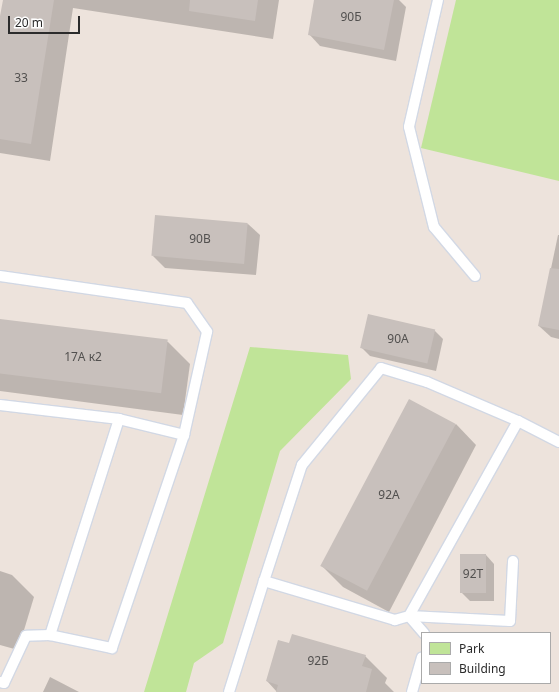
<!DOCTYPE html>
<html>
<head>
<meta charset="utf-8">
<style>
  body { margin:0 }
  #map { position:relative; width:559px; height:692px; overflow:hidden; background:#ede3dc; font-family:"Noto Sans",sans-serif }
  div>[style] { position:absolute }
  .green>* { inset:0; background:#c0e498 }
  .shadow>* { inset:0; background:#0003 }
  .building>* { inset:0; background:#c8c0bc; transform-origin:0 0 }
  .roads { filter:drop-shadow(1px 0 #d2d8e4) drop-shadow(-1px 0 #d2d8e4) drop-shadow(0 1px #d2d8e4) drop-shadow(0 -1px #d2d8e4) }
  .lane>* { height:10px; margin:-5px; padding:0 5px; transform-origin:5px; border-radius:5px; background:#fff }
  span { translate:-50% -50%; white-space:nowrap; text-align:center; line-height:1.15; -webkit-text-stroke:3px #fff; paint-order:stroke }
  .number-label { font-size:12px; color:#52504f }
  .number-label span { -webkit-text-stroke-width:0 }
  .legend { position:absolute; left:421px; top:632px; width:130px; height:52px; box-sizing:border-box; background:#fff; border:1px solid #aaa; margin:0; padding:5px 7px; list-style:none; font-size:12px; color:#2b2b2b }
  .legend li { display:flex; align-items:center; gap:8px; height:20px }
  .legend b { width:20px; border:1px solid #aaa }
  .scale { position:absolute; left:8px; top:16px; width:72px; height:18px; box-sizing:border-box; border:2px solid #2b2b2b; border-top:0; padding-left:5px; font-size:12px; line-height:14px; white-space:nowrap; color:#2b2b2b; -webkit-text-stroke:3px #fff; paint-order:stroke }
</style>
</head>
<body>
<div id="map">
  <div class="green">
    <i style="clip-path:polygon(456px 0,559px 0,559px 181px,421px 148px)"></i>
    <i style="clip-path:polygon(250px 347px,348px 355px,351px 379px,280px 451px,223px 643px,194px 663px,186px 692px,144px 692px)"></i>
  </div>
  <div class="shadow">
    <i style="clip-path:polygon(4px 0,279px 0,273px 39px,73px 8px,50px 161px,0 153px,0 23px)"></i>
    <i style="clip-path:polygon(315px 0,399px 0,406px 7px,396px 61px,320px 46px,309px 34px)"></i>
    <i style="clip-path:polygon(248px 224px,260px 235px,256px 275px,165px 268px,153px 256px)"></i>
    <i style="clip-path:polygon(558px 235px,559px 235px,559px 339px,551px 337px,539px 326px)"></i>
    <i style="clip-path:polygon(0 320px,168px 342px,190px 364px,183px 415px,0 391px)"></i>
    <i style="clip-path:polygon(435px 331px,443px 339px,436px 371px,370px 356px,361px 347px)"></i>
    <i style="clip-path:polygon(456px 424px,476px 445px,389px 612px,343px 587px,323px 567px)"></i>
    <i style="clip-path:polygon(486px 555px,494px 564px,494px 601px,470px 601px,462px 593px)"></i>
    <i style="clip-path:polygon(0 571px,12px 575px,34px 597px,18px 650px,0 645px)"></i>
    <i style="clip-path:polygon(365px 656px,387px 678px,385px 683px,394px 692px,277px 692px,267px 681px)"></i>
    <i style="clip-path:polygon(50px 677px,79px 692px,43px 692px)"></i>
  </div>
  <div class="building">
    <i style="clip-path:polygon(3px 0,54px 0,31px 144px,0 139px,0 16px)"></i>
    <i style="clip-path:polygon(190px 0,258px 0,255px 21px,189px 11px)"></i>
    <i style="clip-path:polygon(314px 0,394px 0,384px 50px,308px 35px)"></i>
    <i style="left:155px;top:215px;width:93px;height:41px;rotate:5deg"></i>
    <i style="clip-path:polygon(550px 268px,559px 269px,559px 330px,538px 326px)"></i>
    <i style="left:368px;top:314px;width:69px;height:35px;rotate:13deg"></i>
    <i style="left:0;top:319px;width:169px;height:54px;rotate:7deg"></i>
    <i style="left:409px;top:399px;width:53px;height:189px;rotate:28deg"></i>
    <i style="left:486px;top:554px;width:39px;height:26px;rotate:90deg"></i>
    <i style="clip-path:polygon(292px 634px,366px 655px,362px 666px,372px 669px,366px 692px,276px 692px,278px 685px,266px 681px,278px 640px,289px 643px)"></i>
  </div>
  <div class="roads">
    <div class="lane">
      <i style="left:438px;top:0;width:130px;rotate:102.9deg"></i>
      <i style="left:409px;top:127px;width:103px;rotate:76deg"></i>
      <i style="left:434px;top:227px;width:64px;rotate:50.1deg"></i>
      <i style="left:0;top:276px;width:189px;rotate:8.2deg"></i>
      <i style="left:187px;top:303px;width:35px;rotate:55deg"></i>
      <i style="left:207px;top:332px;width:106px;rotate:102.6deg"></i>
      <i style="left:184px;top:435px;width:225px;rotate:108.7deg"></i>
      <i style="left:112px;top:648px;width:63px;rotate:-168.2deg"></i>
      <i style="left:0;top:405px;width:120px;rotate:6.7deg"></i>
      <i style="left:119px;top:419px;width:227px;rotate:107.7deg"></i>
      <i style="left:50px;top:635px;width:24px;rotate:178deg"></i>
      <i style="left:26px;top:636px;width:52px;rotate:115.1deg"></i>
      <i style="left:4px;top:683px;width:4px;rotate:-166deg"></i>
      <i style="left:119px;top:419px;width:67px;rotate:13.8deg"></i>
      <i style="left:518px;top:421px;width:223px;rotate:119.2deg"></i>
      <i style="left:409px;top:616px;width:15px;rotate:164deg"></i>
      <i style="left:395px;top:620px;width:137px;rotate:-163.4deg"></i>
      <i style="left:264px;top:581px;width:122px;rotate:-71.9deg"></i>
      <i style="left:302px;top:465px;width:125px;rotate:-50.8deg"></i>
      <i style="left:381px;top:368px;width:48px;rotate:16.9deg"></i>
      <i style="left:427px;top:382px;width:99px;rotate:23.2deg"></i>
      <i style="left:518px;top:421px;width:46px;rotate:27.1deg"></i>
      <i style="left:409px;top:616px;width:101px;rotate:2.8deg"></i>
      <i style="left:510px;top:621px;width:60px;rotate:-87.1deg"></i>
      <i style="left:409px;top:616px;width:23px;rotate:49deg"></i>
      <i style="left:229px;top:692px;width:116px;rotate:-72.5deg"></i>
      <i style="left:412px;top:692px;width:36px;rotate:-74deg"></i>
    </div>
  </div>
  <div class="number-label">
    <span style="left:351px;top:17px">90Б</span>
    <span style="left:21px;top:78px">33</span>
    <span style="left:200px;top:239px">90В</span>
    <span style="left:398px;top:339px">90А</span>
    <span style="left:83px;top:357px">17А к2</span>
    <span style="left:389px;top:495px">92А</span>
    <span style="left:473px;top:574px">92Т</span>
    <span style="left:318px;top:661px">92Б</span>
  </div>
  <ul class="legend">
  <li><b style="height:11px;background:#c0e498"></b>Park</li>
  <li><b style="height:11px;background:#c8c0bc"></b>Building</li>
  </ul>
  <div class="scale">20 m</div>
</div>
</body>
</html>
